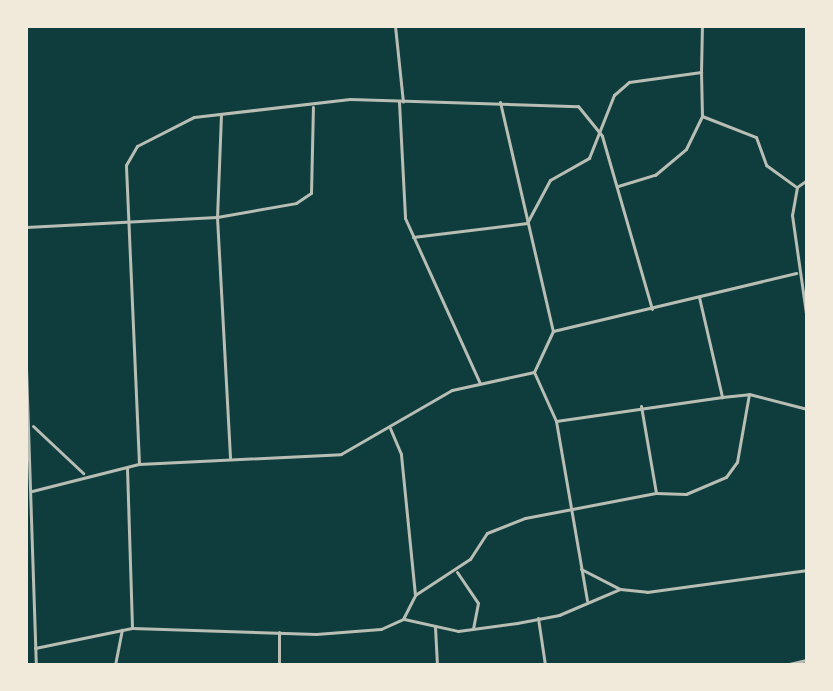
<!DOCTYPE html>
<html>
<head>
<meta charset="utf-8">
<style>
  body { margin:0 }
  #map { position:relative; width:833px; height:691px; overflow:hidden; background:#0f3d3e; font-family:Manrope,sans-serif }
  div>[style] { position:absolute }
  .minor>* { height:3px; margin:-1.5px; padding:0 1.5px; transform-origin:1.5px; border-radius:1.5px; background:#b8beb3 }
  span { translate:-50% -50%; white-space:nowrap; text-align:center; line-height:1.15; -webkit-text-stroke:7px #f1e9da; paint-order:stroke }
  .frame { position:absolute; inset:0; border:28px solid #f1e9da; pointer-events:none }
</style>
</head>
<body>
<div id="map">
  <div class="minor">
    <i style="left:395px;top:26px;width:76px;rotate:84deg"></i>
    <i style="left:399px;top:102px;width:116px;rotate:87deg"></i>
    <i style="left:405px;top:218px;width:181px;rotate:65.6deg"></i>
    <i style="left:500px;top:102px;width:235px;rotate:77deg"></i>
    <i style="left:553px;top:331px;width:45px;rotate:114.9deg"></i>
    <i style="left:534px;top:372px;width:54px;rotate:65.8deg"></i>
    <i style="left:556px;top:421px;width:182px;rotate:80.2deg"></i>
    <i style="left:221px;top:114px;width:103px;rotate:92.2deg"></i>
    <i style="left:217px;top:217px;width:241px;rotate:86.9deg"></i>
    <i style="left:702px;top:116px;width:58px;rotate:21.3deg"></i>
    <i style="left:756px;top:137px;width:30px;rotate:70deg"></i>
    <i style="left:766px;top:165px;width:36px;rotate:36deg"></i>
    <i style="left:807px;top:180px;width:12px;rotate:145deg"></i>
    <i style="left:797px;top:187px;width:28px;rotate:100deg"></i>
    <i style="left:792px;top:215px;width:106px;rotate:81.9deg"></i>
    <i style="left:618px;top:186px;width:39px;rotate:-17deg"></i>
    <i style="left:655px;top:175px;width:40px;rotate:-40deg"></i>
    <i style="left:686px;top:149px;width:37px;rotate:-64deg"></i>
    <i style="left:702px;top:116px;width:44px;rotate:-91.3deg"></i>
    <i style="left:26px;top:227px;width:191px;rotate:-3deg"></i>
    <i style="left:217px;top:217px;width:80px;rotate:-10deg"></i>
    <i style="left:296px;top:203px;width:18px;rotate:-34deg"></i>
    <i style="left:311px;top:193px;width:86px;rotate:-88.7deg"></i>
    <i style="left:413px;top:237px;width:115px;rotate:-7deg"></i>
    <i style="left:527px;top:223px;width:49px;rotate:-61.9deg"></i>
    <i style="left:550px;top:180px;width:45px;rotate:-29.4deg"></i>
    <i style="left:589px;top:158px;width:68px;rotate:-68.4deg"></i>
    <i style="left:614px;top:95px;width:20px;rotate:-41deg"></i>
    <i style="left:629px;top:82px;width:73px;rotate:-7.9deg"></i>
    <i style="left:701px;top:72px;width:46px;rotate:-88.8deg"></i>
    <i style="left:699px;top:297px;width:103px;rotate:77deg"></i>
    <i style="left:722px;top:397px;width:27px;rotate:-6deg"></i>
    <i style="left:749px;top:394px;width:60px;rotate:14.5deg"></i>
    <i style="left:553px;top:331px;width:250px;rotate:-13.4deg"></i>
    <i style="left:26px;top:368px;width:297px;rotate:88.1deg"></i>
    <i style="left:641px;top:406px;width:88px;rotate:80.2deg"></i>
    <i style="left:556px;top:421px;width:168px;rotate:-8.2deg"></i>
    <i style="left:33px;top:426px;width:69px;rotate:43.2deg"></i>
    <i style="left:139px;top:464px;width:299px;rotate:-92.5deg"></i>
    <i style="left:126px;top:165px;width:22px;rotate:-60deg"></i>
    <i style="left:137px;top:146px;width:64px;rotate:-27deg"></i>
    <i style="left:194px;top:117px;width:157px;rotate:-6.6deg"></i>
    <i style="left:350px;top:99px;width:228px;rotate:1.8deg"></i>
    <i style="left:578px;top:106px;width:38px;rotate:51deg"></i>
    <i style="left:602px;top:136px;width:180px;rotate:73.9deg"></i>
    <i style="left:127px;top:468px;width:160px;rotate:88.2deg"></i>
    <i style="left:32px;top:491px;width:110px;rotate:-14.2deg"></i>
    <i style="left:139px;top:464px;width:202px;rotate:-2.8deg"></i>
    <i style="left:341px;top:454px;width:128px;rotate:-30deg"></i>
    <i style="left:452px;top:390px;width:84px;rotate:-12.4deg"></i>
    <i style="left:581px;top:569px;width:44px;rotate:27.1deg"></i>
    <i style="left:620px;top:589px;width:27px;rotate:6deg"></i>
    <i style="left:647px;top:592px;width:162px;rotate:-7.8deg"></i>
    <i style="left:457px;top:572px;width:37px;rotate:56deg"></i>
    <i style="left:478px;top:603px;width:26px;rotate:101deg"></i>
    <i style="left:415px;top:595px;width:66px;rotate:-33.2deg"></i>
    <i style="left:470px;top:559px;width:31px;rotate:-57deg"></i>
    <i style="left:487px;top:533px;width:41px;rotate:-21.5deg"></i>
    <i style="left:525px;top:518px;width:133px;rotate:-10.8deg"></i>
    <i style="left:656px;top:493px;width:30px;rotate:2deg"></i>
    <i style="left:686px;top:494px;width:43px;rotate:-23deg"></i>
    <i style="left:726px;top:477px;width:19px;rotate:-54deg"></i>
    <i style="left:737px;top:462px;width:69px;rotate:-80deg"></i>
    <i style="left:538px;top:618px;width:48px;rotate:81.5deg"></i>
    <i style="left:404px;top:619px;width:55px;rotate:12.5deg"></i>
    <i style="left:458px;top:631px;width:60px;rotate:-7.7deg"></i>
    <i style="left:517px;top:623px;width:43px;rotate:-10.8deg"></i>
    <i style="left:559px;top:615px;width:66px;rotate:-23.1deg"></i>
    <i style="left:435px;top:627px;width:38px;rotate:87deg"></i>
    <i style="left:279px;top:632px;width:33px;rotate:90deg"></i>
    <i style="left:35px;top:648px;width:99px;rotate:-11.7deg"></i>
    <i style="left:132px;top:628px;width:184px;rotate:1.9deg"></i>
    <i style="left:316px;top:634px;width:65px;rotate:-4.4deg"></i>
    <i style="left:381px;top:629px;width:24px;rotate:-24deg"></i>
    <i style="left:403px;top:619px;width:27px;rotate:-63deg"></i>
    <i style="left:415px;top:595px;width:142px;rotate:-95.7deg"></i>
    <i style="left:401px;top:454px;width:28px;rotate:-113deg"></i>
    <i style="left:115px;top:665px;width:36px;rotate:-79deg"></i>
    <i style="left:785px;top:665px;width:23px;rotate:-13deg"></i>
  </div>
  <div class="frame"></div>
</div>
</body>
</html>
